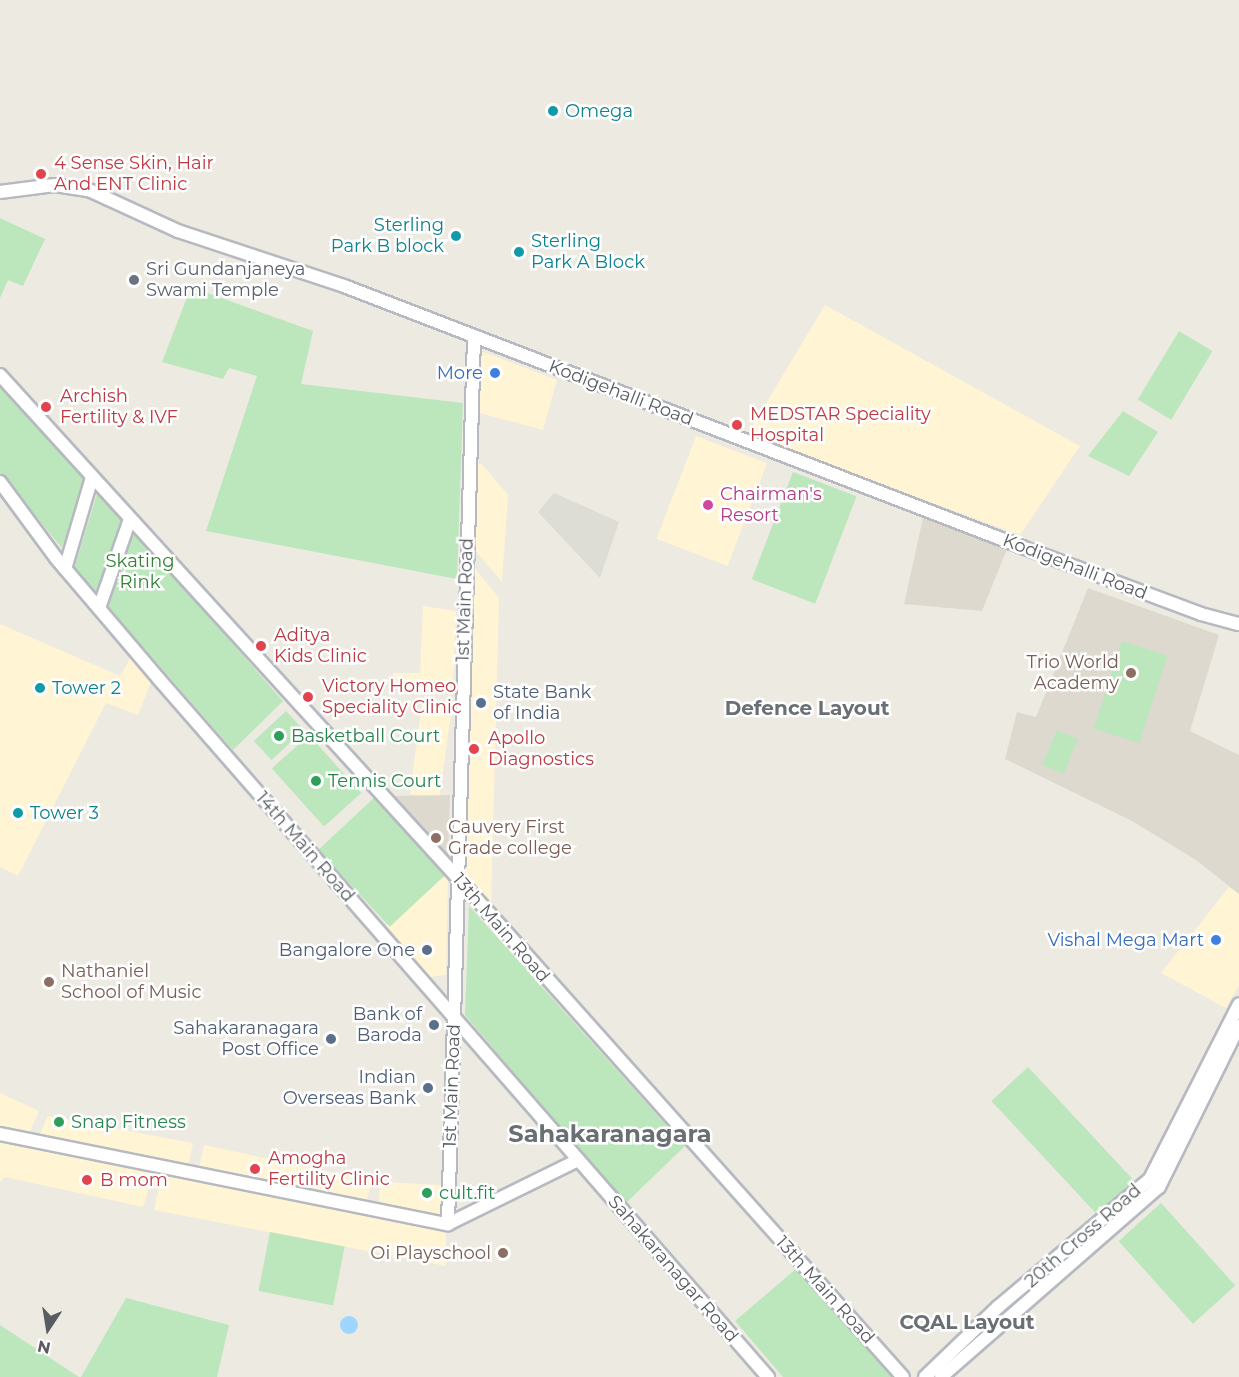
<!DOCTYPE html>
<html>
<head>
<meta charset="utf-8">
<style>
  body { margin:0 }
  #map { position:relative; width:1239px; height:1377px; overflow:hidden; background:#edeae1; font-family:Montserrat,sans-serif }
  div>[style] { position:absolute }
  .commercial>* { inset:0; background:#fff4d4; transform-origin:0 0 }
  .industrial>* { inset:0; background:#dddcd5 }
  .education>* { inset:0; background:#ddd9cf }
  .green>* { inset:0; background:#bce6bc; transform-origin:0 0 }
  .water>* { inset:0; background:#9ed6ff }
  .round { border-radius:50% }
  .roads { filter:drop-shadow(2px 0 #b6bac0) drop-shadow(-2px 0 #b6bac0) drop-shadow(0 2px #b6bac0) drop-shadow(0 -2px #b6bac0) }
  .secondary>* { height:12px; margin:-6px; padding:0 6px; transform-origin:6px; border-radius:6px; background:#fff }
  .dots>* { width:16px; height:16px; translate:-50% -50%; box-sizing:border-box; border:3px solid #fff; border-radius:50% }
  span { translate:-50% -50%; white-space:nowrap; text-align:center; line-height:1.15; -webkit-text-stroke:5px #fff; paint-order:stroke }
  .culture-label { font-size:18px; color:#0d838f }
  .left { translate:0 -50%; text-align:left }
  .right { translate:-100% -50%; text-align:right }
  .health-label { font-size:18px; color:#be3a42 }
  .worship-label { font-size:18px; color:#5b616d }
  .shop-label { font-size:18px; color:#366cbe }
  .street-label { font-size:18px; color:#595d62 }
  .hotel-label { font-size:18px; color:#b23c85 }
  .park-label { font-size:18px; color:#318234 }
  .education-label { font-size:18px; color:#785e54 }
  .service-label { font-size:18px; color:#4e5e75 }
  .leisure-label { font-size:18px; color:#27864d }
  .neighbourhood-label { font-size:20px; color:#6a6f74; font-weight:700 }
  .district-label { font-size:24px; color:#6a6f74; font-weight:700 }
  .north { position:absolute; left:18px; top:1299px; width:60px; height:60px; -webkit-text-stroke:4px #fff; paint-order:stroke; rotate:192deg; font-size:16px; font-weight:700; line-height:24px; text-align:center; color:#595d62 }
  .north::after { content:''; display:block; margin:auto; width:21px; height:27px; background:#595d62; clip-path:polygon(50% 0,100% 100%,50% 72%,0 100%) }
</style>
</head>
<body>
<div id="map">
  <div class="commercial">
    <i style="clip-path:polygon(825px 305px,1080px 446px,1020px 535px,747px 435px)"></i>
    <i style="clip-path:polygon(481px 351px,557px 380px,543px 430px,476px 412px)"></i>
    <i style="left:696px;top:436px;width:76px;height:110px;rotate:21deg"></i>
    <i style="clip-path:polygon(481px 463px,508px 495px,502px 582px,475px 550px,476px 466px)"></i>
    <i style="clip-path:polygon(474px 567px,499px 598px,491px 910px,465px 878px)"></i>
    <i style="clip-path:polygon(423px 606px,456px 611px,453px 692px,392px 687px,393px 673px,420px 673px)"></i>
    <i style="clip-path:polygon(0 624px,120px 676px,133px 654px,153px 677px,138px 715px,106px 703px,18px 876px,0 867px)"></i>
    <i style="left:423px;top:698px;width:30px;height:97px;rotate:8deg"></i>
    <i style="clip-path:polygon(448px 873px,446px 975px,430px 977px,386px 925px)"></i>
    <i style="clip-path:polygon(1229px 887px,1239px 894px,1239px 985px,1226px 1008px,1161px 973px)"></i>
    <i style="clip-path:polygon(0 1093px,39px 1111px,29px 1134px,0 1128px)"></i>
    <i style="clip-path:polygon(48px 1116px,193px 1143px,188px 1167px,39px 1136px)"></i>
    <i style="clip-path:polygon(0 1140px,154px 1172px,143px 1207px,5px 1177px,0 1182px)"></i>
    <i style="left:204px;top:1145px;width:171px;height:25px;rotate:12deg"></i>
    <i style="clip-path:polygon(162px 1173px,446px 1232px,446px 1266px,154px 1210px)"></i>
    <i style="clip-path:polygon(380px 1182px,442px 1185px,444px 1219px,379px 1206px)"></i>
  </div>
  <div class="industrial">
    <i style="clip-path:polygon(554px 493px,619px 522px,600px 578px,538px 512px)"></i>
  </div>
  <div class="education">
    <i style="clip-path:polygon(923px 518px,1007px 549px,982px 611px,904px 604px)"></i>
    <i style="clip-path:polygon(1088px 588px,1219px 635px,1190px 731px,1239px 755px,1239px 894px,1196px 860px,1132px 821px,1005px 759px,1017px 712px,1036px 717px)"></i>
    <i style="clip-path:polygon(450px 795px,448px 860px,392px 796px)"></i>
  </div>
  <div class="green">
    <i style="clip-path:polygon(0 218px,45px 239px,23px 286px,8px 280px,0 298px)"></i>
    <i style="clip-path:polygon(191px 287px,313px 331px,301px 384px,463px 403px,457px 579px,206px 531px,257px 376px,229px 368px,223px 379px,162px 362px)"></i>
    <i style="left:1179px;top:331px;width:39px;height:80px;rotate:31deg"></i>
    <i style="clip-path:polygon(0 379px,87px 478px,62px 548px,0 473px)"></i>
    <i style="clip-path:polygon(1123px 411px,1158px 432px,1129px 476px,1088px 456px)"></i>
    <i style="left:793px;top:472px;width:68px;height:115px;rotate:21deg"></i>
    <i style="clip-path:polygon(98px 490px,125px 520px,99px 597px,74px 569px)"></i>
    <i style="clip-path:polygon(132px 529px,283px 701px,233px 750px,105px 604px)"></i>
    <i style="left:1122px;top:641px;width:48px;height:92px;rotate:18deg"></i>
    <i style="left:286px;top:711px;width:26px;height:44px;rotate:47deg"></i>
    <i style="left:1057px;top:730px;width:23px;height:38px;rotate:23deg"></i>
    <i style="left:309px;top:735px;width:78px;height:50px;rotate:48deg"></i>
    <i style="left:376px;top:796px;width:105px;height:79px;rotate:47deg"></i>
    <i style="clip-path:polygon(469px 906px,685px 1146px,625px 1204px,465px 1015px)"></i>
    <i style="left:1028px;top:1067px;width:158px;height:50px;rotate:47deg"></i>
    <i style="left:1161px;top:1203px;width:111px;height:57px;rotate:48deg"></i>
    <i style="left:270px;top:1232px;width:76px;height:60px;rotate:11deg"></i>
    <i style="clip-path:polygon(797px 1268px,892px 1377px,783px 1377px,735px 1321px)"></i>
    <i style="clip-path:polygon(126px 1298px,229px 1325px,217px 1377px,81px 1377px)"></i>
    <i style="clip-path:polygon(0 1325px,79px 1377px,0 1377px)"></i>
  </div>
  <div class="water">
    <i class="round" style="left:340px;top:1316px;width:18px;height:18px"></i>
  </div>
  <div class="roads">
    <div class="secondary">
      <i style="left:0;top:192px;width:55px;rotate:-7.3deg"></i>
      <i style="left:55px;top:185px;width:36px;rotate:9deg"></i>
      <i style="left:91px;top:191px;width:96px;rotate:24.7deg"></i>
      <i style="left:178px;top:231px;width:175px;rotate:18.3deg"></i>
      <i style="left:344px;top:286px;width:727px;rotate:21.05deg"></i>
      <i style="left:1022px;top:547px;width:191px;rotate:20.5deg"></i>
      <i style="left:1201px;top:614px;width:39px;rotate:15deg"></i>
      <i style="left:0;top:375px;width:677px;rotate:47.69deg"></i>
      <i style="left:456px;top:876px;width:671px;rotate:48.26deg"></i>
      <i style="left:0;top:482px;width:94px;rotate:53.6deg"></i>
      <i style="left:56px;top:558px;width:157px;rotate:49.6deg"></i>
      <i style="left:158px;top:678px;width:928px;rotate:48.89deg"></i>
      <i style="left:65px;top:569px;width:96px;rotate:-73.6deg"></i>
      <i style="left:99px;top:608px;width:94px;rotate:-70.8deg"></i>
      <i style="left:0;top:1134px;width:457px;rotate:11.4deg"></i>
      <i style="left:448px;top:1224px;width:888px;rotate:-88.32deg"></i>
      <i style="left:448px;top:1224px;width:145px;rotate:-26.2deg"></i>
      <i style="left:925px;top:1377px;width:101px;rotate:-43.8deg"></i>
      <i style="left:998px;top:1307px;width:199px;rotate:-40.1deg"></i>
      <i style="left:1150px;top:1179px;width:196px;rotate:-63deg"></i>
      <i style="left:941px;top:1377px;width:289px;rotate:-41.1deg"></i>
      <i style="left:1159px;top:1187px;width:180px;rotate:-63.6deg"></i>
    </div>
  </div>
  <div class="dots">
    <i style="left:553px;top:111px;background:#0f9aa8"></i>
    <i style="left:41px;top:174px;background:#e0444e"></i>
    <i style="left:456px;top:236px;background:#0f9aa8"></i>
    <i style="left:519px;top:252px;background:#0f9aa8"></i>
    <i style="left:134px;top:280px;background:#6b7280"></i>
    <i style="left:495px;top:373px;background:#3f7fe0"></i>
    <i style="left:46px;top:407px;background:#e0444e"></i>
    <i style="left:737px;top:425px;background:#e0444e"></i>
    <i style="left:708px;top:505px;background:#d1479c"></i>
    <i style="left:261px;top:646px;background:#e0444e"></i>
    <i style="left:1131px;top:673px;background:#8d6e63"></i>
    <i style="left:40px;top:688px;background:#0f9aa8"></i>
    <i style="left:308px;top:697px;background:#e0444e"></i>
    <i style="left:481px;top:703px;background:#5c6f8a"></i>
    <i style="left:279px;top:736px;background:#2e9e5b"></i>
    <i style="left:474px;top:749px;background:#e0444e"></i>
    <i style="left:316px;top:781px;background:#2e9e5b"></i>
    <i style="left:18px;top:813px;background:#0f9aa8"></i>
    <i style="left:436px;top:838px;background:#8d6e63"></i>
    <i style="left:1216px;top:940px;background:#3f7fe0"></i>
    <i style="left:427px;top:950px;background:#5c6f8a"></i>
    <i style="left:49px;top:982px;background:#8d6e63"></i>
    <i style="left:434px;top:1025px;background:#5c6f8a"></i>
    <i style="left:331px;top:1039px;background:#5c6f8a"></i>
    <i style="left:428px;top:1088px;background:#5c6f8a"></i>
    <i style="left:59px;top:1122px;background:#2e9e5b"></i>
    <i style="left:255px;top:1169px;background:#e0444e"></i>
    <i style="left:87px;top:1180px;background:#e0444e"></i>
    <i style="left:427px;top:1193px;background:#2e9e5b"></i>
    <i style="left:503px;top:1253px;background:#8d6e63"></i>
  </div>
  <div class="culture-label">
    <span class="left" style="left:565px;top:111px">Omega</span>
    <span class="right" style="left:444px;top:236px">Sterling<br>Park B block</span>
    <span class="left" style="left:531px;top:252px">Sterling<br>Park A Block</span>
    <span class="left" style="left:52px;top:688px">Tower 2</span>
    <span class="left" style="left:30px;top:813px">Tower 3</span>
  </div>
  <div class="health-label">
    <span class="left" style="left:54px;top:174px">4 Sense Skin, Hair<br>And ENT Clinic</span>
    <span class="left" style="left:60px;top:407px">Archish<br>Fertility &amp; IVF</span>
    <span class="left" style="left:750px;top:425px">MEDSTAR Speciality<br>Hospital</span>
    <span class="left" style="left:274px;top:646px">Aditya<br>Kids Clinic</span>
    <span class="left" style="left:322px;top:697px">Victory Homeo<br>Speciality Clinic</span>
    <span class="left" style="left:488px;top:749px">Apollo<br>Diagnostics</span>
    <span class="left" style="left:268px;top:1169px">Amogha<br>Fertility Clinic</span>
    <span class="left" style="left:100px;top:1180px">B mom</span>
  </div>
  <div class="worship-label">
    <span class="left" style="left:146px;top:280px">Sri Gundanjaneya<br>Swami Temple</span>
  </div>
  <div class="shop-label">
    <span class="right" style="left:483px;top:373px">More</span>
    <span class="right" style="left:1204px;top:940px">Vishal Mega Mart</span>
  </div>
  <div class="street-label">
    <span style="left:621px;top:393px;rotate:21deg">Kodigehalli Road</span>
    <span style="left:1075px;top:567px;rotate:21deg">Kodigehalli Road</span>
    <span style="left:465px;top:600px;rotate:-88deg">1st Main Road</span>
    <span style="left:305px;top:847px;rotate:49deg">14th Main Road</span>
    <span style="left:501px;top:928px;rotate:49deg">13th Main Road</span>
    <span style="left:452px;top:1086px;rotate:-88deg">1st Main Road</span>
    <span style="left:1083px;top:1236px;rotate:-41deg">20th Cross Road</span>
    <span style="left:673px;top:1269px;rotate:49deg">Sahakaranagar Road</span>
    <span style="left:825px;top:1290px;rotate:48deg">13th Main Road</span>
  </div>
  <div class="hotel-label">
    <span class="left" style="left:720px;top:505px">Chairman's<br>Resort</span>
  </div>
  <div class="park-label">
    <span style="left:140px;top:572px">Skating<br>Rink</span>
  </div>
  <div class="education-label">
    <span class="right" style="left:1119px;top:673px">Trio World<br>Academy</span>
    <span class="left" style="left:448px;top:838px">Cauvery First<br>Grade college</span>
    <span class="left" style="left:61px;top:982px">Nathaniel<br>School of Music</span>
    <span class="right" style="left:491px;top:1253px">Oi Playschool</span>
  </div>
  <div class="service-label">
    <span class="left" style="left:493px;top:703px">State Bank<br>of India</span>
    <span class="right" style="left:415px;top:950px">Bangalore One</span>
    <span class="right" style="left:422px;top:1025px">Bank of<br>Baroda</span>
    <span class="right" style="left:319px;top:1039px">Sahakaranagara<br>Post Office</span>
    <span class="right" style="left:416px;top:1088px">Indian<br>Overseas Bank</span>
  </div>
  <div class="leisure-label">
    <span class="left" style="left:291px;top:736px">Basketball Court</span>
    <span class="left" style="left:328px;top:781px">Tennis Court</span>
    <span class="left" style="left:71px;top:1122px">Snap Fitness</span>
    <span class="left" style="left:439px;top:1193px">cult.fit</span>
  </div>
  <div class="neighbourhood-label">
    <span style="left:807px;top:708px">Defence Layout</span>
    <span style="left:967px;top:1322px">CQAL Layout</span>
  </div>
  <div class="district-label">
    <span style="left:610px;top:1134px">Sahakaranagara</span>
  </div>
  <div class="north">N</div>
</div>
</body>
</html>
